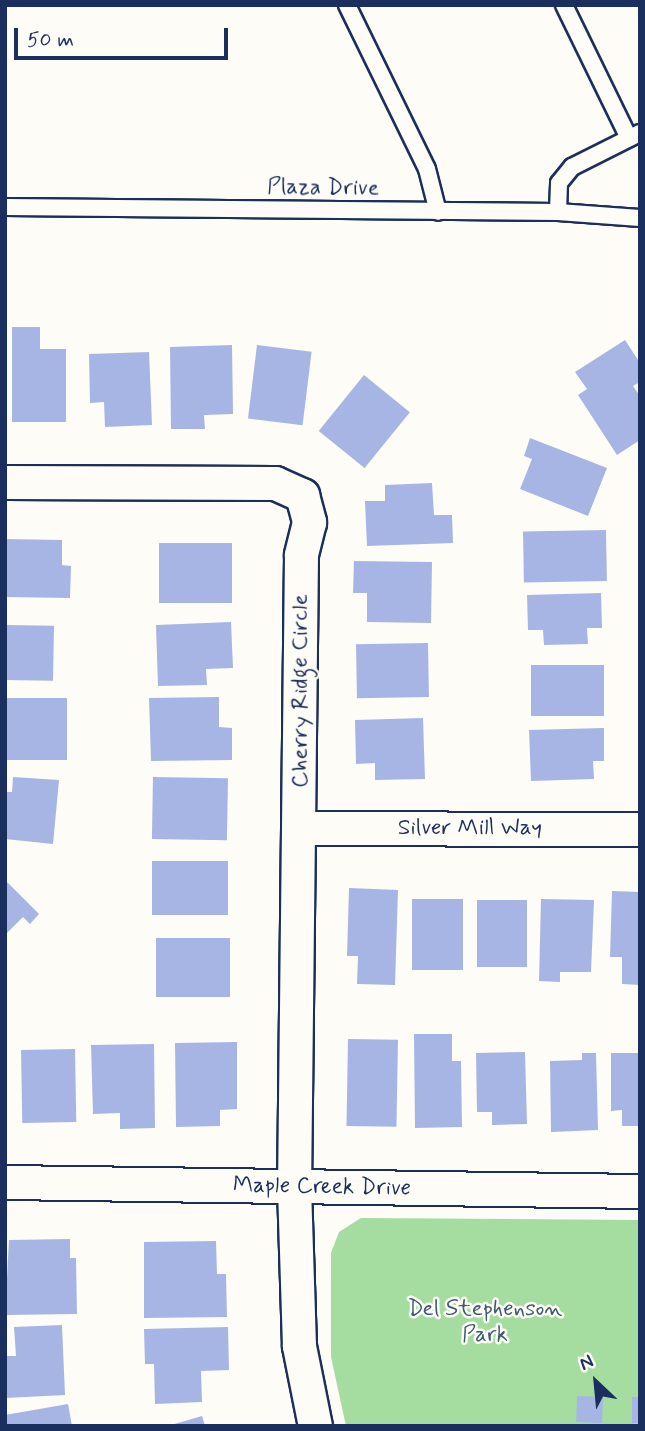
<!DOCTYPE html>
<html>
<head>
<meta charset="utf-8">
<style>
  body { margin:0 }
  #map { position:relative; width:645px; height:1431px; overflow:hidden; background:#fdfcf7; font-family:Mynerve,sans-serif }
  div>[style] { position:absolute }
  .green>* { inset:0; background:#a5dca0 }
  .building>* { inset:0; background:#a7b5e4; transform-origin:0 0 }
  .roads { filter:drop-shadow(2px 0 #1b2f5e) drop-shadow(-2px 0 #1b2f5e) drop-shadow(0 2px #1b2f5e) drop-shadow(0 -2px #1b2f5e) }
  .lane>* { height:16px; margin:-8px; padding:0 8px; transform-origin:8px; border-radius:8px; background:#fdfcf7 }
  .street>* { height:33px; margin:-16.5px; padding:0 16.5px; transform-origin:16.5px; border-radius:16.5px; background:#fdfcf7 }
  span { translate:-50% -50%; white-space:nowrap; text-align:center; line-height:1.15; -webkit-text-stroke:5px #fdfcf7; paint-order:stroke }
  .street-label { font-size:23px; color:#1b2f5e }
  .park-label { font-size:23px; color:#3e5a6e }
  .frame { position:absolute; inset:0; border:7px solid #1b2f5e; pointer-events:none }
  .north { position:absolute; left:561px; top:1347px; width:70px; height:70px; -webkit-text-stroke:5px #fdfcf7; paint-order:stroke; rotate:334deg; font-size:19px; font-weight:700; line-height:28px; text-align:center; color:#1b2f5e }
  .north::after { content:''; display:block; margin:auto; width:24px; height:32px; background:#1b2f5e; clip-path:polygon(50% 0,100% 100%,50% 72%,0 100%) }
  .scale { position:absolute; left:14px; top:28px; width:214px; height:32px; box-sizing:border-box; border:4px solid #1b2f5e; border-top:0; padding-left:9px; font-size:21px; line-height:24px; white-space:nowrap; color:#1b2f5e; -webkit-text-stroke:5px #fdfcf7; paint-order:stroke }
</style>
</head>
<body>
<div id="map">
  <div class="green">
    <i style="clip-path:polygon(361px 1218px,640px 1220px,640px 1426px,346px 1426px,331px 1357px,331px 1253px,339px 1232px)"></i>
  </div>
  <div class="building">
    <i style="clip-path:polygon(12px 327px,40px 327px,40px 349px,66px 349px,66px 422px,12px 422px)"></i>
    <i style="clip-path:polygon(625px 340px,640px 363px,640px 382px,633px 386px,640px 396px,640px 440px,617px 455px,578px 395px,587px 389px,575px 372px)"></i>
    <i style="clip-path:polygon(232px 345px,233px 414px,204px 415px,205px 429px,171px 429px,170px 347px)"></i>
    <i style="left:257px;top:345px;width:55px;height:74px;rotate:7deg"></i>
    <i style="clip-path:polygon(149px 352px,152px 425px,105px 427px,104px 402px,90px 403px,89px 354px)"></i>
    <i style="left:364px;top:375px;width:59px;height:72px;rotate:39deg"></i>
    <i style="clip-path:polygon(530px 438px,607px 468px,588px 516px,520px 489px,532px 459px,524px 456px)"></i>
    <i style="clip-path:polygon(432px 483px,434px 515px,452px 515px,453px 543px,367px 546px,365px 501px,385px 501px,385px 485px)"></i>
    <i style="left:606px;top:530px;width:51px;height:83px;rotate:89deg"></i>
    <i style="clip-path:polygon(5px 539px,62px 540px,62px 565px,71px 566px,70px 598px,5px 597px)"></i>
    <i style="left:232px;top:543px;width:60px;height:73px;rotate:90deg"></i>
    <i style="clip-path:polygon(354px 561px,432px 562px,431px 623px,367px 622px,367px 593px,353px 593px)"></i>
    <i style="clip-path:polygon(601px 593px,602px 628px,587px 628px,588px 644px,544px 645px,543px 630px,528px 630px,527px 595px)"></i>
    <i style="clip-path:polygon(231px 622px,233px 668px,206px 669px,207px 685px,158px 686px,156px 625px)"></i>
    <i style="left:5px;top:625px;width:49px;height:55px;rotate:1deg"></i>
    <i style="left:428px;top:643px;width:54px;height:72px;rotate:89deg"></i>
    <i style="left:604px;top:665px;width:51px;height:73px;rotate:90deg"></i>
    <i style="clip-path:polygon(219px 697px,219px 727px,232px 728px,232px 760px,151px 761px,149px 698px)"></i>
    <i style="left:5px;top:698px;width:62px;height:62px"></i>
    <i style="clip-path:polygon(423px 718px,425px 779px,375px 780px,375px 763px,356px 764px,355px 720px)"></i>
    <i style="clip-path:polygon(604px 728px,604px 761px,593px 761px,594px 779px,531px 781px,529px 730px)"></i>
    <i style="clip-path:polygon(13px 777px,59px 780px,53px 844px,5px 839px,5px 792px,12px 792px)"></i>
    <i style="left:153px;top:777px;width:75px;height:62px;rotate:1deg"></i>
    <i style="left:228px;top:861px;width:54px;height:76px;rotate:90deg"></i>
    <i style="clip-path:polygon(5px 880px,39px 914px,30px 924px,23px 917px,5px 935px)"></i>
    <i style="clip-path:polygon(349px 888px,398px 890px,395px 985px,357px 984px,358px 956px,347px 956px)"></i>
    <i style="clip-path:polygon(612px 891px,640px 892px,640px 985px,622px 984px,622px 957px,610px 957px)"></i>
    <i style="left:412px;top:899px;width:51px;height:71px"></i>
    <i style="clip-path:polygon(541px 899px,594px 900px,591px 972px,560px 972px,560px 982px,539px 981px)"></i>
    <i style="left:477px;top:900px;width:50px;height:67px"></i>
    <i style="left:230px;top:938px;width:59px;height:74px;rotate:90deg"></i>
    <i style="clip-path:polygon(414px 1034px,452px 1034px,452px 1061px,461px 1061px,462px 1127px,415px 1128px)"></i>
    <i style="left:348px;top:1039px;width:50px;height:87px;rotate:1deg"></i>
    <i style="clip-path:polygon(237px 1042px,237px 1109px,220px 1110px,220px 1126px,176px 1127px,175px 1043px)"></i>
    <i style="clip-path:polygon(154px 1044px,155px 1128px,120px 1129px,120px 1113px,93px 1114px,91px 1045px)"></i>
    <i style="left:75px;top:1049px;width:73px;height:54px;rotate:89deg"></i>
    <i style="clip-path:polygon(525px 1052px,527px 1124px,492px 1125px,492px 1112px,477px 1112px,476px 1053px)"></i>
    <i style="clip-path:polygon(582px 1053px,596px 1053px,598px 1130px,551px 1132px,550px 1061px,582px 1060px)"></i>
    <i style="clip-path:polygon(611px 1053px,640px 1053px,640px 1126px,622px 1126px,622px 1110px,611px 1111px)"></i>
    <i style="clip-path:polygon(70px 1239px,70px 1258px,76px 1258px,77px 1314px,5px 1315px,9px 1240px)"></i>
    <i style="clip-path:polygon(216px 1241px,217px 1274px,226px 1274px,227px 1317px,144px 1318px,144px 1242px)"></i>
    <i style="clip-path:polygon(62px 1325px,65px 1395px,5px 1398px,5px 1356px,16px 1356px,14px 1327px)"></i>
    <i style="clip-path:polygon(228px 1327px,229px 1370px,201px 1371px,202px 1402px,155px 1404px,154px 1364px,145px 1364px,144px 1329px)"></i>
    <i style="left:577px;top:1396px;width:26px;height:26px;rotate:2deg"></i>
    <i style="left:632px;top:1397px;width:8px;height:26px"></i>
    <i style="clip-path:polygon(68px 1404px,72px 1426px,5px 1426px,5px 1415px)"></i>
    <i style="clip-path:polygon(202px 1416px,205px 1426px,171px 1426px,171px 1425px)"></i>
  </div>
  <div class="roads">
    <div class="lane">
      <i style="left:347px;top:5px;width:182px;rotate:64deg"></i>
      <i style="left:427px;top:169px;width:44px;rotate:75.7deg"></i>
      <i style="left:564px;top:5px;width:148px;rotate:64deg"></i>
      <i style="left:5px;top:207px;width:553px;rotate:0.52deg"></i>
      <i style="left:558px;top:212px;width:82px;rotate:4.2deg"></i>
      <i style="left:558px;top:212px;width:29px;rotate:-88deg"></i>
      <i style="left:559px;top:183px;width:21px;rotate:-51deg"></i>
      <i style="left:572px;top:167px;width:76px;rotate:-26.6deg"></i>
    </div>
    <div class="street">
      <i style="left:5px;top:482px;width:270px;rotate:0.2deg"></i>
      <i style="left:275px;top:483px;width:30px;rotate:24deg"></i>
      <i style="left:302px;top:495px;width:28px;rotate:75deg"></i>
      <i style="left:309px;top:522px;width:34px;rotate:104deg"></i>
      <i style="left:301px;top:555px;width:632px;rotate:90.63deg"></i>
      <i style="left:294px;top:1187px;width:159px;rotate:88.2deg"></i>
      <i style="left:299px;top:1346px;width:82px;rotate:78.7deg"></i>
      <i style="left:301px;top:828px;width:339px;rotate:0.2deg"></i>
      <i style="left:5px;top:1182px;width:635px;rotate:0.81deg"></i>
    </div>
  </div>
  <div class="street-label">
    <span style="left:323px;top:188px;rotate:1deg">Plaza Drive</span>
    <span style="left:301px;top:691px;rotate:-90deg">Cherry Ridge Circle</span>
    <span style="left:470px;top:828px">Silver Mill Way</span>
    <span style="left:322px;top:1187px;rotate:1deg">Maple Creek Drive</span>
  </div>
  <div class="park-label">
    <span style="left:485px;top:1322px">Del Stephenson<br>Park</span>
  </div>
  <div class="frame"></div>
  <div class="north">N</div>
  <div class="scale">50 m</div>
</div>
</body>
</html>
